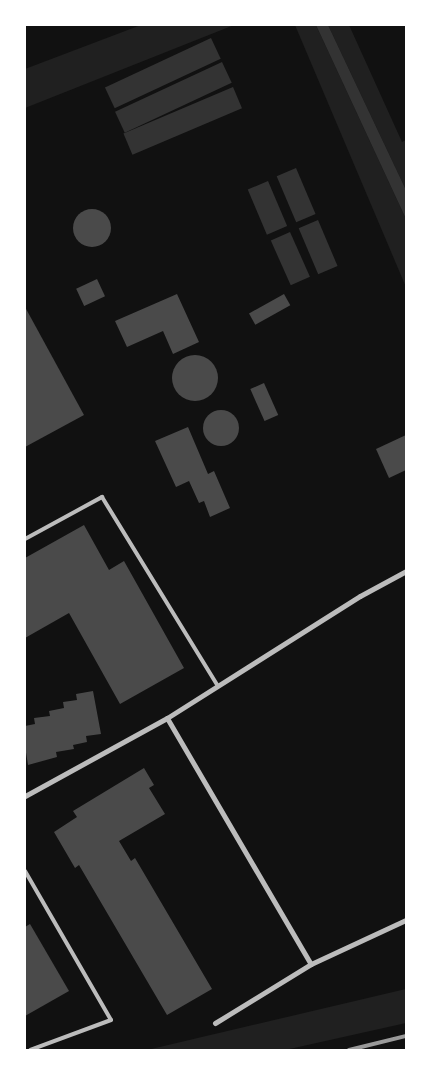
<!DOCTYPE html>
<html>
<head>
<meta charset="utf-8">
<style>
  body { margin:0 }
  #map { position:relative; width:431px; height:1075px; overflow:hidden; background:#111; font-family:"Source Serif 4",serif }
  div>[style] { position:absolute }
  .green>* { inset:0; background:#202020 }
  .water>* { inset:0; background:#333; transform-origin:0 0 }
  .building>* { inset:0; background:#4a4a4a; transform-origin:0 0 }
  .round { border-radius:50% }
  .service>* { height:4px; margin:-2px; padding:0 2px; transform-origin:2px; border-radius:2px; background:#bcbcbc }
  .minor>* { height:5px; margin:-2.5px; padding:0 2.5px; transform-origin:2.5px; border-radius:2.5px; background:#bcbcbc }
  .rail>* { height:4px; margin:-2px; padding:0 2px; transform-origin:2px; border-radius:2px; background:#9a9a9a }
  span { translate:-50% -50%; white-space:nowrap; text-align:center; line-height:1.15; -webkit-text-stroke:4px #fff; paint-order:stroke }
  .frame { position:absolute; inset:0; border:26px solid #fff; pointer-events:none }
</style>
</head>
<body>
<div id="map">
  <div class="green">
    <i style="clip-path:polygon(141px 25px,234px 25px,25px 108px,25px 69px)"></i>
    <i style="clip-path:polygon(295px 25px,316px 25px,406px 219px,406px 287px)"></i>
    <i style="clip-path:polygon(328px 25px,349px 25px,402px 142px,406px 140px,406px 190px)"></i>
    <i style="clip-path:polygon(406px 989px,406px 1023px,285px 1050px,147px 1050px)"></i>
  </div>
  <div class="water">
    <i style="clip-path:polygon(316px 25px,328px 25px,406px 190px,406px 219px)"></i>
    <i style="left:211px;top:38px;width:23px;height:117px;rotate:65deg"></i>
    <i style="left:222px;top:62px;width:23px;height:118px;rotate:65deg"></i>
    <i style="left:233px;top:87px;width:23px;height:119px;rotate:67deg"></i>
    <i style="left:296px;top:168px;width:50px;height:21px;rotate:67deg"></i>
    <i style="left:268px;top:181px;width:49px;height:22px;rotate:67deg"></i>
    <i style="left:318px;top:220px;width:50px;height:21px;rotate:67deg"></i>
    <i style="left:290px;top:232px;width:49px;height:21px;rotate:66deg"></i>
  </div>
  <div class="building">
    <i class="round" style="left:73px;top:209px;width:38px;height:38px"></i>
    <i style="left:97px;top:279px;width:19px;height:23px;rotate:65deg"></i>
    <i style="clip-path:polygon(177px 294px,199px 342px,173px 354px,163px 331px,127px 347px,115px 321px)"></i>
    <i style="left:284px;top:294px;width:13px;height:40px;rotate:61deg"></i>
    <i style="clip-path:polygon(25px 307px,84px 415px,25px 447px)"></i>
    <i class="round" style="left:172px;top:355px;width:46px;height:46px"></i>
    <i style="left:264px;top:383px;width:35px;height:15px;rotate:66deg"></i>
    <i class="round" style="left:203px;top:410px;width:36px;height:36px"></i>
    <i style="clip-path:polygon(188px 427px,208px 474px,214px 471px,230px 508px,210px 517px,204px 501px,199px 503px,189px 481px,176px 487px,155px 441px)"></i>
    <i style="clip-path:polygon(406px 435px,406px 470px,389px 478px,376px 449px)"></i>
    <i style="clip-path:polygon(84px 525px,109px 570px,124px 561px,184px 668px,120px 704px,69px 613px,25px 638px,25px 558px)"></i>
    <i style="clip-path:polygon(93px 691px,101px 734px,86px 736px,87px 742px,73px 745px,74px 749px,56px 752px,57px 757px,28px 765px,25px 746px,25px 726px,35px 724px,34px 718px,50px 716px,49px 711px,64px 708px,63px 702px,77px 700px,76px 694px)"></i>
    <i style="clip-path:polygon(144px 768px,154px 785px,149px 788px,165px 814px,119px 841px,131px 861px,135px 858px,212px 989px,167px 1015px,79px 865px,75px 868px,54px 832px,77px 817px,73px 811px)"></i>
    <i style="clip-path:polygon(30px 924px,69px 991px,25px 1016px,25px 927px)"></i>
  </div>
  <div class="service">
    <i style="left:25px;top:539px;width:88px;rotate:-28.6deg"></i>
    <i style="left:102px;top:497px;width:222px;rotate:58.5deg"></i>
    <i style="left:25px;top:871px;width:172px;rotate:60deg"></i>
    <i style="left:111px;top:1020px;width:86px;rotate:159.7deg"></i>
  </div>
  <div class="minor">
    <i style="left:167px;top:718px;width:285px;rotate:59.7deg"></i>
    <i style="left:311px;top:964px;width:105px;rotate:-24.9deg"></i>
    <i style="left:25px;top:796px;width:162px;rotate:-28.8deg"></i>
    <i style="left:167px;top:718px;width:228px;rotate:-32.3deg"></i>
    <i style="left:360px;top:596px;width:52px;rotate:-28.5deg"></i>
    <i style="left:215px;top:1023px;width:113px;rotate:-31.6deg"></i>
  </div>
  <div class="rail">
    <i style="left:349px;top:1050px;width:59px;rotate:-13.8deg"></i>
  </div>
  <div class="frame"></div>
</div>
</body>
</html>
